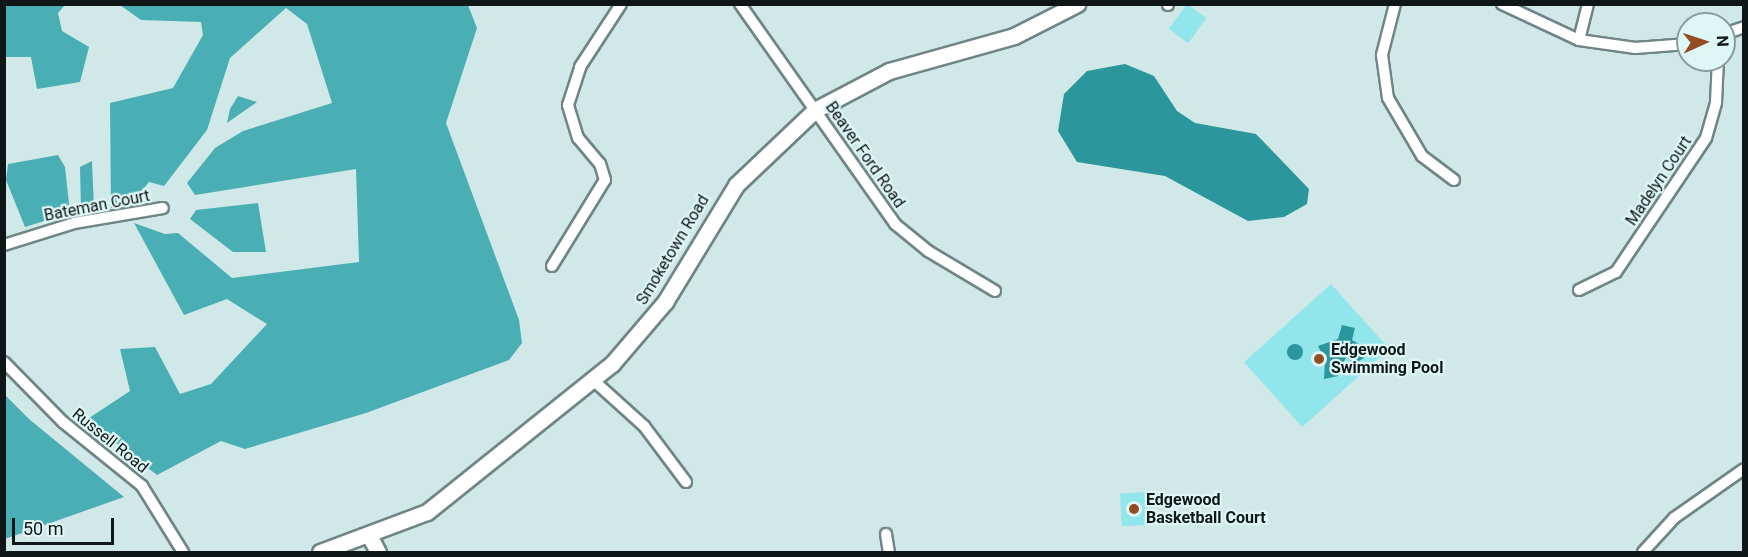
<!DOCTYPE html>
<html>
<head>
<meta charset="utf-8">
<style>
  body { margin:0 }
  #map { position:relative; width:1748px; height:557px; overflow:hidden; background:#d1e8e9; font-family:Roboto,sans-serif }
  div>[style] { position:absolute }
  .green>* { inset:0; background:#90e6ea; transform-origin:0 0 }
  .forest>* { inset:0; background:#4aafb4 }
  .water>* { inset:0; background:#2b969b }
  .round { border-radius:50% }
  .roads { filter:drop-shadow(2px 0 #6f8586) drop-shadow(-2px 0 #6f8586) drop-shadow(0 2px #6f8586) drop-shadow(0 -2px #6f8586) }
  .street>* { height:10px; margin:-5px; padding:0 5px; transform-origin:5px; border-radius:5px; background:#fff }
  .secondary>* { height:15px; margin:-7.5px; padding:0 7.5px; transform-origin:7.5px; border-radius:7.5px; background:#fff }
  .dots>* { width:16px; height:16px; translate:-50% -50%; box-sizing:border-box; border:3px solid #def6f6; border-radius:50% }
  span { translate:-50% -50%; white-space:nowrap; text-align:center; line-height:1.15; -webkit-text-stroke:4.5px #def6f6; paint-order:stroke }
  .street-label { font-size:16px; color:#0e1617 }
  .poi-label { font-size:16px; color:#0e1617; font-weight:700 }
  .left { translate:0 -50%; text-align:left }
  .frame { position:absolute; inset:0; border:6px solid #0e1617; pointer-events:none }
  .north { position:absolute; left:1676px; top:12px; width:60px; height:60px; box-sizing:border-box; background:#def6f6; border:2px solid #8b9c9d; border-radius:50%; rotate:87deg; font-size:16px; font-weight:700; line-height:24px; text-align:center; color:#0e1617 }
  .north::after { content:''; display:block; margin:auto; width:21px; height:27px; background:#924d23; clip-path:polygon(50% 0,100% 100%,50% 72%,0 100%) }
  .scale { position:absolute; left:12px; top:518px; width:102px; height:27px; box-sizing:border-box; border:3px solid #0e1617; border-top:0; padding-left:8px; font-size:18px; line-height:21px; white-space:nowrap; color:#0e1617; -webkit-text-stroke:4px #def6f6; paint-order:stroke }
</style>
</head>
<body>
<div id="map">
  <div class="green">
    <i style="left:1187px;top:4px;width:24px;height:31px;rotate:36deg"></i>
    <i style="left:1331px;top:284px;width:87px;height:117px;rotate:48deg"></i>
    <i style="left:1147px;top:492px;width:33px;height:27px;rotate:87deg"></i>
  </div>
  <div class="forest">
    <i style="clip-path:polygon(4px 5px,65px 5px,58px 13px,62px 31px,89px 47px,80px 82px,37px 89px,31px 57px,5px 57px)"></i>
    <i style="clip-path:polygon(120px 5px,468px 5px,477px 28px,446px 123px,519px 320px,522px 343px,509px 360px,366px 413px,245px 449px,221px 441px,157px 475px,86px 420px,130px 391px,120px 349px,155px 347px,180px 394px,211px 384px,267px 324px,227px 299px,184px 315px,134px 223px,165px 234px,178px 233px,232px 278px,359px 262px,356px 169px,195px 195px,187px 183px,215px 148px,243px 131px,332px 103px,307px 24px,286px 8px,230px 58px,207px 130px,164px 186px,149px 182px,130px 205px,111px 208px,110px 103px,173px 88px,203px 35px,201px 22px,141px 20px)"></i>
    <i style="clip-path:polygon(238px 96px,257px 102px,227px 123px,230px 109px)"></i>
    <i style="clip-path:polygon(58px 155px,65px 167px,70px 213px,25px 227px,6px 180px,8px 164px)"></i>
    <i style="clip-path:polygon(92px 161px,94px 209px,81px 210px,80px 167px)"></i>
    <i style="clip-path:polygon(258px 203px,266px 252px,233px 252px,190px 219px,196px 210px)"></i>
    <i style="clip-path:polygon(5px 395px,29px 419px,124px 497px,5px 539px)"></i>
  </div>
  <div class="water">
    <i style="clip-path:polygon(1125px 64px,1154px 76px,1177px 111px,1195px 123px,1256px 134px,1309px 189px,1307px 204px,1284px 217px,1248px 221px,1165px 176px,1077px 162px,1058px 131px,1064px 94px,1087px 71px)"></i>
    <i style="clip-path:polygon(1342px 325px,1355px 328px,1352px 340px,1366px 348px,1364px 358px,1355px 363px,1346px 357px,1338px 376px,1324px 379px,1325px 360px,1318px 346px,1338px 339px)"></i>
    <i class="round" style="left:1287px;top:344px;width:16px;height:16px"></i>
  </div>
  <div class="roads">
    <div class="street">
      <i style="left:740px;top:4px;width:269px;rotate:54.8deg"></i>
      <i style="left:895px;top:224px;width:43px;rotate:39.3deg"></i>
      <i style="left:928px;top:251px;width:78px;rotate:30.8deg"></i>
      <i style="left:1395px;top:4px;width:53px;rotate:104.3deg"></i>
      <i style="left:1382px;top:55px;width:43px;rotate:82.1deg"></i>
      <i style="left:1388px;top:98px;width:67px;rotate:59.6deg"></i>
      <i style="left:1422px;top:156px;width:40px;rotate:37deg"></i>
      <i style="left:1502px;top:4px;width:85px;rotate:25.1deg"></i>
      <i style="left:1579px;top:40px;width:57px;rotate:8.1deg"></i>
      <i style="left:1635px;top:48px;width:53px;rotate:-4.3deg"></i>
      <i style="left:1168px;top:5px;width:1px;rotate:-90deg"></i>
      <i style="left:1724px;top:34px;width:21px;rotate:-19deg"></i>
      <i style="left:1579px;top:40px;width:37px;rotate:-76deg"></i>
      <i style="left:4px;top:245px;width:73px;rotate:-17.4deg"></i>
      <i style="left:74px;top:223px;width:90px;rotate:-9.6deg"></i>
      <i style="left:552px;top:266px;width:101px;rotate:-58.4deg"></i>
      <i style="left:605px;top:180px;width:17px;rotate:-107deg"></i>
      <i style="left:600px;top:164px;width:34px;rotate:-130deg"></i>
      <i style="left:578px;top:138px;width:34px;rotate:-107deg"></i>
      <i style="left:568px;top:105px;width:40px;rotate:-72deg"></i>
      <i style="left:580px;top:67px;width:75px;rotate:-56.9deg"></i>
      <i style="left:1579px;top:290px;width:41px;rotate:-25.9deg"></i>
      <i style="left:1616px;top:272px;width:161px;rotate:-56.1deg"></i>
      <i style="left:1706px;top:138px;width:37px;rotate:-74deg"></i>
      <i style="left:1716px;top:102px;width:42px;rotate:-87.3deg"></i>
      <i style="left:4px;top:362px;width:84px;rotate:45.5deg"></i>
      <i style="left:63px;top:422px;width:102px;rotate:39deg"></i>
      <i style="left:142px;top:486px;width:78px;rotate:58.2deg"></i>
      <i style="left:593px;top:380px;width:69px;rotate:42deg"></i>
      <i style="left:644px;top:426px;width:70px;rotate:53.1deg"></i>
      <i style="left:886px;top:534px;width:18px;rotate:81deg"></i>
      <i style="left:1643px;top:552px;width:46px;rotate:-47.6deg"></i>
      <i style="left:1674px;top:518px;width:85px;rotate:-35deg"></i>
    </div>
    <div class="secondary">
      <i style="left:370px;top:537px;width:17px;rotate:62deg"></i>
      <i style="left:320px;top:552px;width:114px;rotate:-20.5deg"></i>
      <i style="left:427px;top:512px;width:237px;rotate:-38.7deg"></i>
      <i style="left:612px;top:364px;width:82px;rotate:-49.5deg"></i>
      <i style="left:665px;top:302px;width:137px;rotate:-58.7deg"></i>
      <i style="left:736px;top:185px;width:109px;rotate:-43.5deg"></i>
      <i style="left:815px;top:110px;width:84px;rotate:-27.8deg"></i>
      <i style="left:889px;top:71px;width:130px;rotate:-15.6deg"></i>
      <i style="left:1014px;top:36px;width:71px;rotate:-26.9deg"></i>
    </div>
  </div>
  <div class="dots">
    <i style="left:1319px;top:359px;background:#924d23"></i>
    <i style="left:1134px;top:509px;background:#924d23"></i>
  </div>
  <div class="street-label">
    <span style="left:865px;top:155px;rotate:55deg">Beaver Ford Road</span>
    <span style="left:1659px;top:181px;rotate:-56deg">Madelyn Court</span>
    <span style="left:97px;top:206px;rotate:-11deg">Bateman Court</span>
    <span style="left:673px;top:250px;rotate:-59deg">Smoketown Road</span>
    <span style="left:110px;top:441px;rotate:39deg">Russell Road</span>
  </div>
  <div class="poi-label">
    <span class="left" style="left:1331px;top:359px">Edgewood<br>Swimming Pool</span>
    <span class="left" style="left:1146px;top:509px">Edgewood<br>Basketball Court</span>
  </div>
  <div class="frame"></div>
  <div class="north">N</div>
  <div class="scale">50 m</div>
</div>
</body>
</html>
